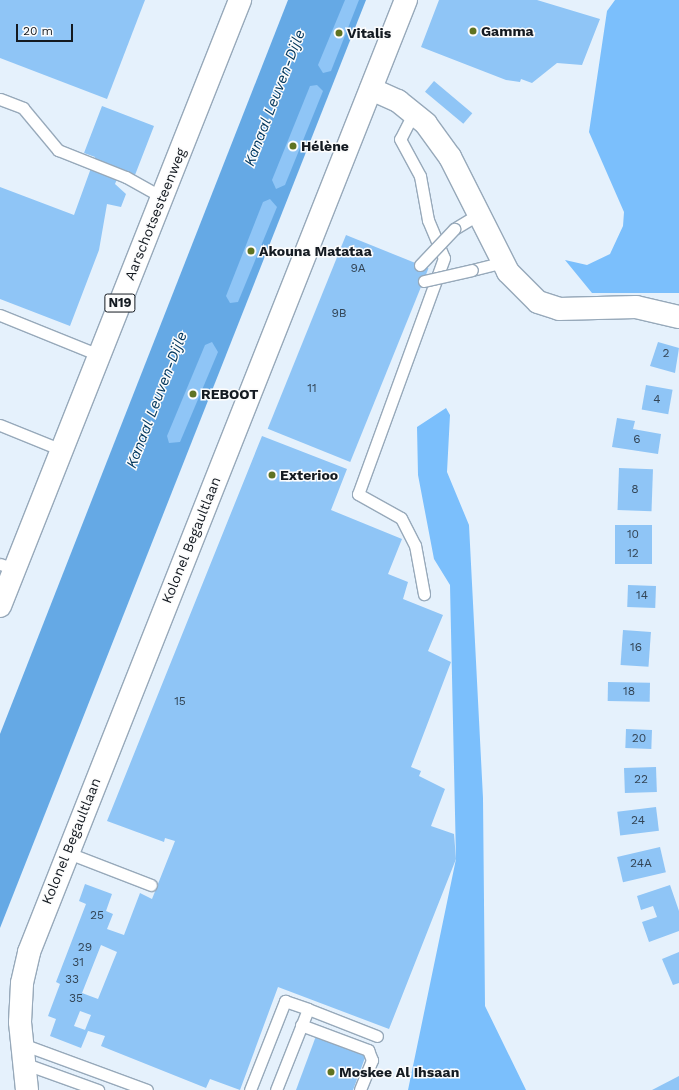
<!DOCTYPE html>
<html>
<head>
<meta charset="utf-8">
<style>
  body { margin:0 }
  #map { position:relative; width:679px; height:1090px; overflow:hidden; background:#e5f1fc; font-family:"Work Sans",sans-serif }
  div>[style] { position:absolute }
  .forest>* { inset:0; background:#7bbffc }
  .water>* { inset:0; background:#65a9e5 }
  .building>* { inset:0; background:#8fc5f6; transform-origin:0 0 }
  .roads { filter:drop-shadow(1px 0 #97a9ba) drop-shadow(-1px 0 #97a9ba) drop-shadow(0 1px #97a9ba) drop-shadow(0 -1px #97a9ba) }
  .service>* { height:11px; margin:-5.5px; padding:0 5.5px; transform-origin:5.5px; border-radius:5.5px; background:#fff }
  .minor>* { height:22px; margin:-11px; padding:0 11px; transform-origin:11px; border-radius:11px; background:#fff }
  .tertiary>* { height:22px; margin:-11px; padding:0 11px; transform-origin:11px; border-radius:11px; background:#fff }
  .primary>* { height:22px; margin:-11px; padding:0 11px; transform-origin:11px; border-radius:11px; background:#fff }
  .bridges { filter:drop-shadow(1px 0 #97a9ba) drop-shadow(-1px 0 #97a9ba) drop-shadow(0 1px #97a9ba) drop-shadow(0 -1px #97a9ba) }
  .service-bridge>* { height:11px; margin:-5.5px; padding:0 5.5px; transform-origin:5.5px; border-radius:5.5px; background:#fff }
  .dots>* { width:11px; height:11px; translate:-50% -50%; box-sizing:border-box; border:2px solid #fcfcfc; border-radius:50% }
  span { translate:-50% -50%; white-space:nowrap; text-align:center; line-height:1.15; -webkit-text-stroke:3px #fcfcfc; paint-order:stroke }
  .number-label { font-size:12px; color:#334556 }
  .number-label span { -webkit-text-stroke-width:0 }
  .shield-label span { padding:1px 3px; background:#fcfcfc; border:1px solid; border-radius:3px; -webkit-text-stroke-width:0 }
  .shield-label { font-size:13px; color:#141a21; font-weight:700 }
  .poi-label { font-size:14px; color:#141a21; font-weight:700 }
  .left { translate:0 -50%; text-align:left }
  .street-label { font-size:14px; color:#141a21 }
  .water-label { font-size:15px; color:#00365c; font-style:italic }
  .scale { position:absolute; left:16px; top:24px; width:57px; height:18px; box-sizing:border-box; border:2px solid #141a21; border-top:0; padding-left:5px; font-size:12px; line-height:14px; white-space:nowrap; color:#141a21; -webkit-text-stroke:3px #fcfcfc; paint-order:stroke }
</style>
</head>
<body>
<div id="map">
  <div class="forest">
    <i style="clip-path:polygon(615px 0,679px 0,679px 293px,592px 293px,565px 260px,587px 265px,610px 254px,623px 226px,624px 212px,589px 132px,607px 11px)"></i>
    <i style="clip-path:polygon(446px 408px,450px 415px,447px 472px,469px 525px,483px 798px,485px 1006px,526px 1090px,408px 1090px,456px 859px,450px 585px,434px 559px,418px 475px,417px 427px)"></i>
  </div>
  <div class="water">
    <i style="clip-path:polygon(288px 0,366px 0,0 928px,0 734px)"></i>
  </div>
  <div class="building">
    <i style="clip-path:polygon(0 0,145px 0,107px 99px,0 58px)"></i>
    <i style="clip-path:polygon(345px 0,359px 0,331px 71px,323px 73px,318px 65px)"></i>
    <i style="clip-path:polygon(439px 0,537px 0,600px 19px,582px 65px,557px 63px,532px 83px,521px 79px,520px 82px,506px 80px,421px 47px)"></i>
    <i style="left:434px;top:81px;width:50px;height:14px;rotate:40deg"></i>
    <i style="clip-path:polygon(317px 85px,323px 91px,285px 185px,276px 189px,272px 180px,310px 86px)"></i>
    <i style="clip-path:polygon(102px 106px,154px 126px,135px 175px,121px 169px,115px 184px,126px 194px,121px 207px,107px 204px,99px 250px,70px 326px,0 299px,0 187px,74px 215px,95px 157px,84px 153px)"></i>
    <i style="clip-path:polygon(270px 199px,277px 207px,238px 302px,230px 303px,226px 296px,263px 202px)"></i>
    <i style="left:346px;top:235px;width:89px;height:209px;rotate:22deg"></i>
    <i style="clip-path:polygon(212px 342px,218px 352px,180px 442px,169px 443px,167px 436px,205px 345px)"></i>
    <i style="clip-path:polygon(658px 342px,679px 348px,675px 373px,650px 366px)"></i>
    <i style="left:646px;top:385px;width:27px;height:25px;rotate:10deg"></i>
    <i style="clip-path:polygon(617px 418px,635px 421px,633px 429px,661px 434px,658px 454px,612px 447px)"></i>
    <i style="clip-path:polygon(evenodd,262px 436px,347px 469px,331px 510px,402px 539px,388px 574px,408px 582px,403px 599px,443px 615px,428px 651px,451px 662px,411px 767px,421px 771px,419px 776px,445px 789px,431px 826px,454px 834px,456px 859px,389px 1029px,278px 987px,240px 1090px,210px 1079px,206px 1088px,101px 1046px,105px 1036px,85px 1030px,91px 1015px,80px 1011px,74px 1026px,88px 1031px,81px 1048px,50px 1036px,56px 1019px,48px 1016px,60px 984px,56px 982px,86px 904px,79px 901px,85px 884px,112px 894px,106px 911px,113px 914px,107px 929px,124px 935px,140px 893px,152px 899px,175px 841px,165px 838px,164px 842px,107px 821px,262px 436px,101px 945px,117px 952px,98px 999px,82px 993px,101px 945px)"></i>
    <i style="left:619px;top:468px;width:34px;height:42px;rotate:2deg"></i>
    <i style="left:615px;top:525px;width:37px;height:39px"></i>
    <i style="left:628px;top:585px;width:28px;height:22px;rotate:2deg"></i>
    <i style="left:623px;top:630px;width:28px;height:35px;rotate:4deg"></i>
    <i style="left:608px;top:682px;width:42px;height:19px;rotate:1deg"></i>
    <i style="left:626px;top:729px;width:26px;height:19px;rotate:2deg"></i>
    <i style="left:656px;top:767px;width:25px;height:32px;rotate:88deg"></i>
    <i style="left:656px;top:807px;width:24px;height:39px;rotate:83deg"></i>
    <i style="left:660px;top:847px;width:26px;height:44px;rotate:77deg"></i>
    <i style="clip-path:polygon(670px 885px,679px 911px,679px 931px,649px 942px,642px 922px,657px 917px,653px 906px,641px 910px,637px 896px)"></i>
    <i style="clip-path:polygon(679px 952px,679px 983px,673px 985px,662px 959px)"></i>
    <i style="clip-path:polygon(316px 1036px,366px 1055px,353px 1090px,296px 1090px)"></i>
    <i style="clip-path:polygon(679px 1076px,679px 1090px,652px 1090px)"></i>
  </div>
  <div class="roads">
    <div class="service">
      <i style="left:0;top:99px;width:25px;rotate:21deg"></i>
      <i style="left:23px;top:108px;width:55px;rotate:50.2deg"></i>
      <i style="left:58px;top:150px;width:73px;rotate:21.7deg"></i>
      <i style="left:126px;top:177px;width:41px;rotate:29.1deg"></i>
      <i style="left:413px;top:114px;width:28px;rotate:117deg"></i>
      <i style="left:400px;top:139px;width:42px;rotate:61.6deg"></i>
      <i style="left:420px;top:176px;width:45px;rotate:79.7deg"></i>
      <i style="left:428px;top:220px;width:41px;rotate:67.2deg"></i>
      <i style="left:444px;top:258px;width:251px;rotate:110deg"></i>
      <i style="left:358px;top:494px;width:49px;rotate:29.2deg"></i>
      <i style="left:401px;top:518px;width:30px;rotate:63deg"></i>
      <i style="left:415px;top:545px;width:50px;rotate:79.6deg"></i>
      <i style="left:454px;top:229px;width:29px;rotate:-31deg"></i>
      <i style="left:472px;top:270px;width:32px;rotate:-14deg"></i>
      <i style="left:0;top:315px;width:107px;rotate:22deg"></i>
      <i style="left:0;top:425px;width:67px;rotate:22deg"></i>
      <i style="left:0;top:564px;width:16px;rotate:18deg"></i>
      <i style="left:66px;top:852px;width:91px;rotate:21.2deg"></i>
      <i style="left:301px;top:1025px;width:72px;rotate:20.5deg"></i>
      <i style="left:368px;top:1050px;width:11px;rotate:68deg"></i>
      <i style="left:372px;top:1060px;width:32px;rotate:112deg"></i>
      <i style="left:22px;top:1044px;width:133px;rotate:20.2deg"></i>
      <i style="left:23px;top:1063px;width:80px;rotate:19.8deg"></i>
      <i style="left:250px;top:1090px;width:96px;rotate:-68.5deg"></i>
      <i style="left:285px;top:1001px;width:24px;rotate:19deg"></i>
      <i style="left:276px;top:1090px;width:87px;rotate:-68.4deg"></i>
      <i style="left:308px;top:1009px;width:74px;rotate:21.4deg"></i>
    </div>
    <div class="minor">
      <i style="left:371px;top:89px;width:30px;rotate:24deg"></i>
      <i style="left:398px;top:101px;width:36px;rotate:39deg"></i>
      <i style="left:426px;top:124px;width:41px;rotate:54deg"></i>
      <i style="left:450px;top:157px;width:129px;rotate:63.2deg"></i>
      <i style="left:508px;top:272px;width:42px;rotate:45deg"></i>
      <i style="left:538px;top:302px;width:22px;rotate:18deg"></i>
      <i style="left:559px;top:309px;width:77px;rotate:-1.5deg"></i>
      <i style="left:636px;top:307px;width:44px;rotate:13.1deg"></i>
    </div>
    <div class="tertiary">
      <i style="left:27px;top:1090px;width:68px;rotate:-95.9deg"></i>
      <i style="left:20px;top:1022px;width:39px;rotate:-87deg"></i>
      <i style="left:22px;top:983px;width:32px;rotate:-77deg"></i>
      <i style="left:29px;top:952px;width:1024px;rotate:-68.4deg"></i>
    </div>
    <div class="primary">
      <i style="left:0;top:606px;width:652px;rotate:-68.39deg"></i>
    </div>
  </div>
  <div class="bridges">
    <div class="service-bridge">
      <i style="left:420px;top:265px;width:50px;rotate:-46.6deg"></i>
      <i style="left:424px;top:281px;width:49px;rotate:-12.9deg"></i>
    </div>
  </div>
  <div class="dots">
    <i style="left:473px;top:31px;background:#5f7322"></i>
    <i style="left:339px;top:33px;background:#5f7322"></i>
    <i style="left:293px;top:146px;background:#5f7322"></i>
    <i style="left:251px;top:251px;background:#5f7322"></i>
    <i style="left:193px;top:394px;background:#5f7322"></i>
    <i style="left:272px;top:475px;background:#5f7322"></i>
    <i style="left:331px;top:1072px;background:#5f7322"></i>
  </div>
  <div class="number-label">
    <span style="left:358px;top:269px">9A</span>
    <span style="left:339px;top:314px">9B</span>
    <span style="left:666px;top:354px">2</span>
    <span style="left:312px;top:389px">11</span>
    <span style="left:657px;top:400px">4</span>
    <span style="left:637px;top:440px">6</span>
    <span style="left:635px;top:490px">8</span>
    <span style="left:633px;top:535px">10</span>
    <span style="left:633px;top:554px">12</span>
    <span style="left:642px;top:596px">14</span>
    <span style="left:636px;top:648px">16</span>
    <span style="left:629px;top:692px">18</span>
    <span style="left:180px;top:702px">15</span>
    <span style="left:639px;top:739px">20</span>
    <span style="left:641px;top:780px">22</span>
    <span style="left:638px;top:821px">24</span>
    <span style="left:641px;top:864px">24A</span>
    <span style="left:97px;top:916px">25</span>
    <span style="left:85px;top:948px">29</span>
    <span style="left:78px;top:963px">31</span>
    <span style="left:72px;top:980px">33</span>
    <span style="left:76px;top:999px">35</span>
  </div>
  <div class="shield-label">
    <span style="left:120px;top:303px">N19</span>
  </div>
  <div class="poi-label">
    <span class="left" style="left:481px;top:31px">Gamma</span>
    <span class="left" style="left:347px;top:33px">Vitalis</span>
    <span class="left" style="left:301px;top:146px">Hélène</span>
    <span class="left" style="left:259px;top:251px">Akouna Matataa</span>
    <span class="left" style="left:201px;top:394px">REBOOT</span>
    <span class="left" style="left:280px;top:475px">Exterioo</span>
    <span class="left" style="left:339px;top:1072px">Moskee Al Ihsaan</span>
  </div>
  <div class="street-label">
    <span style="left:155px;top:214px;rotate:-68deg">Aarschotsesteenweg</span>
    <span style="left:191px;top:540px;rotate:-68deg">Kolonel Begaultlaan</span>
    <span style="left:71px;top:841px;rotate:-68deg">Kolonel Begaultlaan</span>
  </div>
  <div class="water-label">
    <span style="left:275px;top:98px;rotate:-69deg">Kanaal Leuven-Dijle</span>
    <span style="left:157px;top:400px;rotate:-69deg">Kanaal Leuven-Dijle</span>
  </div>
  <div class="scale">20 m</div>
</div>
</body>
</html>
